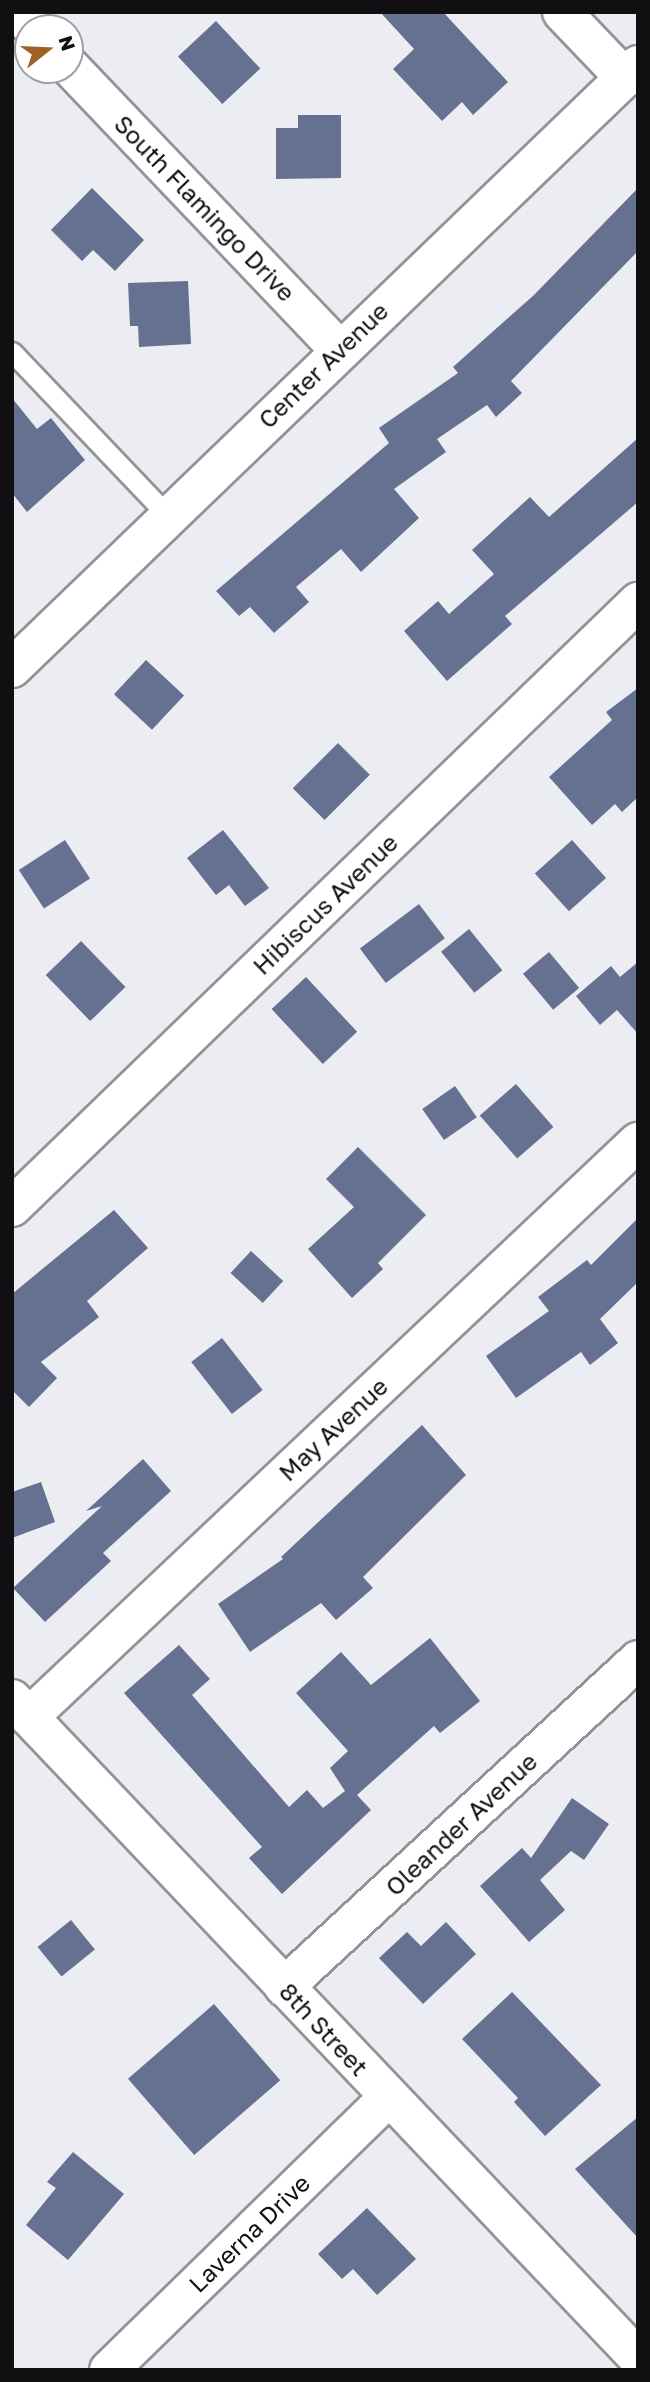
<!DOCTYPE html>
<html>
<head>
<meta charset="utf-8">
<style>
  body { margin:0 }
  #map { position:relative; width:650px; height:2382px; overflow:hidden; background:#ebedf3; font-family:"Golos Text",sans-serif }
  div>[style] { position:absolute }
  .building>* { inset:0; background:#667091; transform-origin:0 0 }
  .roads { filter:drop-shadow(2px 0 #919398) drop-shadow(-2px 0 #919398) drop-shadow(0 2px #919398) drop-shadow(0 -2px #919398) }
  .service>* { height:19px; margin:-9.5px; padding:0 9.5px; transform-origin:9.5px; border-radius:9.5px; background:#fff }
  .minor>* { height:38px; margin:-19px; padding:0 19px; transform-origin:19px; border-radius:19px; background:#fff }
  .tertiary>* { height:38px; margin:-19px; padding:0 19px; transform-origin:19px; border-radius:19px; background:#fff }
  span { translate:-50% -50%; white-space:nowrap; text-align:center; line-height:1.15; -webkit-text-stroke:5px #fff; paint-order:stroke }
  .street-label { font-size:24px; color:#101012 }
  .frame { position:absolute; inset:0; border:14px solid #101012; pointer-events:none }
  .north { position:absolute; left:14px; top:14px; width:70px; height:70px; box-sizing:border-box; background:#fff; border:2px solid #9f9fa0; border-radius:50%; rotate:72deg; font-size:19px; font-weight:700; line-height:28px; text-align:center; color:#101012 }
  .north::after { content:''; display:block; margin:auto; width:24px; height:32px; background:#9e6224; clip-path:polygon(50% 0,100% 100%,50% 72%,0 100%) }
</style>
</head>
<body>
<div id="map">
  <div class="building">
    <i style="clip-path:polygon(380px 12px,443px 12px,508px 82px,473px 115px,462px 102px,442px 121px,393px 69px,414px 49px)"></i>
    <i style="left:216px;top:21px;width:65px;height:52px;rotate:47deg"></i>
    <i style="clip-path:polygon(298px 115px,341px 115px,341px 178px,276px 179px,276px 128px,298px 128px)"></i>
    <i style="clip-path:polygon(92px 188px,144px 240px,115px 271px,93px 250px,82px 261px,51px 230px)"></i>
    <i style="clip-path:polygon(638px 188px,638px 251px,511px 381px,522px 393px,496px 417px,487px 405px,437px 439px,446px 452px,394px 489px,419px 518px,361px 572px,341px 549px,296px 587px,309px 602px,274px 633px,250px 607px,239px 616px,216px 591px,389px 443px,379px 428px,458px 373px,453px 367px,534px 295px)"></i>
    <i style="clip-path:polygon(188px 281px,191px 344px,139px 347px,138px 326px,130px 326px,128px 283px)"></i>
    <i style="clip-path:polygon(12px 398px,37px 429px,51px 418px,85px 460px,27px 512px,12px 493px)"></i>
    <i style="clip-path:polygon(638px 438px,638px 502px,505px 616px,512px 624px,447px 681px,404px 631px,438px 601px,449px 614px,494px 574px,472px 550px,530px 497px,549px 517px)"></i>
    <i style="left:146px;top:660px;width:52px;height:47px;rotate:43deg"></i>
    <i style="clip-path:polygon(638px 688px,638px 797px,622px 812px,615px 804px,592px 825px,549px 777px,612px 720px,606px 712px)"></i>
    <i style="left:338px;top:743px;width:45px;height:64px;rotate:45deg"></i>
    <i style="clip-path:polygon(223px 830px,269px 888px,245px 906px,229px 885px,216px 895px,187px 858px)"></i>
    <i style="left:65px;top:840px;width:46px;height:55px;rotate:57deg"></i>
    <i style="left:572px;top:840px;width:51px;height:50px;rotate:48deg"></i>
    <i style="left:419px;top:904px;width:43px;height:74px;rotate:53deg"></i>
    <i style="left:469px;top:929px;width:53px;height:36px;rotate:51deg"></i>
    <i style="left:81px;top:941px;width:64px;height:49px;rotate:46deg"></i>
    <i style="left:549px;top:952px;width:47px;height:34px;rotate:50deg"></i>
    <i style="clip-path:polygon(638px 962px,638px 1034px,617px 1010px,600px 1025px,576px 996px,611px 966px,620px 977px)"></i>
    <i style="left:306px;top:977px;width:75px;height:47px;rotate:47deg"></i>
    <i style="left:516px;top:1084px;width:57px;height:48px;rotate:49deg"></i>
    <i style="left:455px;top:1086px;width:38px;height:40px;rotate:55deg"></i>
    <i style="clip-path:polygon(358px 1147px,426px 1215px,378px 1263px,383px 1269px,352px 1298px,308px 1249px,354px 1207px,326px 1179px)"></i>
    <i style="clip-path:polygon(114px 1210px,148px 1248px,87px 1301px,99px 1317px,41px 1362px,57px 1378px,29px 1407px,12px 1390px,12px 1294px)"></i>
    <i style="clip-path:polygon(638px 1218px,638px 1282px,600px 1319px,618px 1343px,590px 1365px,581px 1352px,516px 1398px,486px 1356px,549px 1311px,538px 1297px,587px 1260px,591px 1265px)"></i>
    <i style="left:251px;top:1251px;width:44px;height:30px;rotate:43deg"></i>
    <i style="left:222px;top:1338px;width:66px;height:39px;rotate:52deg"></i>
    <i style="clip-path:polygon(422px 1425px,466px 1475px,363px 1577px,373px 1588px,336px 1620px,321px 1603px,250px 1652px,218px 1604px,283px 1559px,281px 1557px)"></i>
    <i style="clip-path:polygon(143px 1459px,171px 1491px,103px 1553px,111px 1561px,45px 1622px,13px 1588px,102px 1506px,86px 1511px)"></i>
    <i style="clip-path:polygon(41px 1482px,55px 1522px,12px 1538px,12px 1492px)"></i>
    <i style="clip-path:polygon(430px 1638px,480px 1701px,440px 1733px,434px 1726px,357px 1795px,371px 1810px,282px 1894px,249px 1858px,262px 1847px,124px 1693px,179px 1645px,210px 1679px,192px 1695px,289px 1807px,307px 1790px,323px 1808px,345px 1791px,330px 1768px,348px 1751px,296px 1693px,341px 1652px,371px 1685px)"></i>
    <i style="clip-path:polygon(572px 1798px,609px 1824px,584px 1860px,571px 1851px,540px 1880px,565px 1910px,529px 1942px,480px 1886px,522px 1848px,531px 1858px)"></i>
    <i style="left:71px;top:1920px;width:38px;height:43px;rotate:51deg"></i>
    <i style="clip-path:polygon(446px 1922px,476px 1954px,423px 2004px,379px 1958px,407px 1932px,421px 1946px)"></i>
    <i style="clip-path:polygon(512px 1992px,601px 2085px,545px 2136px,514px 2102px,518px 2098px,462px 2039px)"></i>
    <i style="left:214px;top:2004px;width:101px;height:114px;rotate:49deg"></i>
    <i style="clip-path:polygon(638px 2117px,638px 2238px,575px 2169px)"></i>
    <i style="clip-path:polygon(73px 2152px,124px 2194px,68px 2260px,26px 2225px,56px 2188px,47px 2182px)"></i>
    <i style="clip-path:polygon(367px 2208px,416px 2259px,377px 2295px,353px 2269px,342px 2279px,318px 2254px)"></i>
  </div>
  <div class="roads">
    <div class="service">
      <i style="left:12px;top:352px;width:226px;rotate:46.4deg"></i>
    </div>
    <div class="minor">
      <i style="left:18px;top:12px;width:22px;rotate:47deg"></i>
      <i style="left:562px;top:12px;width:91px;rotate:46.3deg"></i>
      <i style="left:70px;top:67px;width:390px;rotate:46.4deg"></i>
      <i style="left:12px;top:1207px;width:871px;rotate:-44.02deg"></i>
      <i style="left:29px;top:1717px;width:838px;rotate:-43.36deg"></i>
      <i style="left:284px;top:1987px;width:482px;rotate:-42.7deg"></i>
      <i style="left:109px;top:2370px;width:391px;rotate:-44.3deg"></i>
    </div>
    <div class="tertiary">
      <i style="left:12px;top:668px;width:869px;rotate:-43.93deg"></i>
      <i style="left:12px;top:1699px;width:909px;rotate:46.47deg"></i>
    </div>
  </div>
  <div class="street-label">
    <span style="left:205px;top:208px;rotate:46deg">South Flamingo Drive</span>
    <span style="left:323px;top:365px;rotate:-44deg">Center Avenue</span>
    <span style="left:325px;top:904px;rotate:-44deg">Hibiscus Avenue</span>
    <span style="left:333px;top:1429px;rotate:-43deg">May Avenue</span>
    <span style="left:461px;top:1824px;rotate:-43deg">Oleander Avenue</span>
    <span style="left:324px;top:2029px;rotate:47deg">8th Street</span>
    <span style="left:249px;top:2233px;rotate:-44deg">Laverna Drive</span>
  </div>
  <div class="frame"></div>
  <div class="north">N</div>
</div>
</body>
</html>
